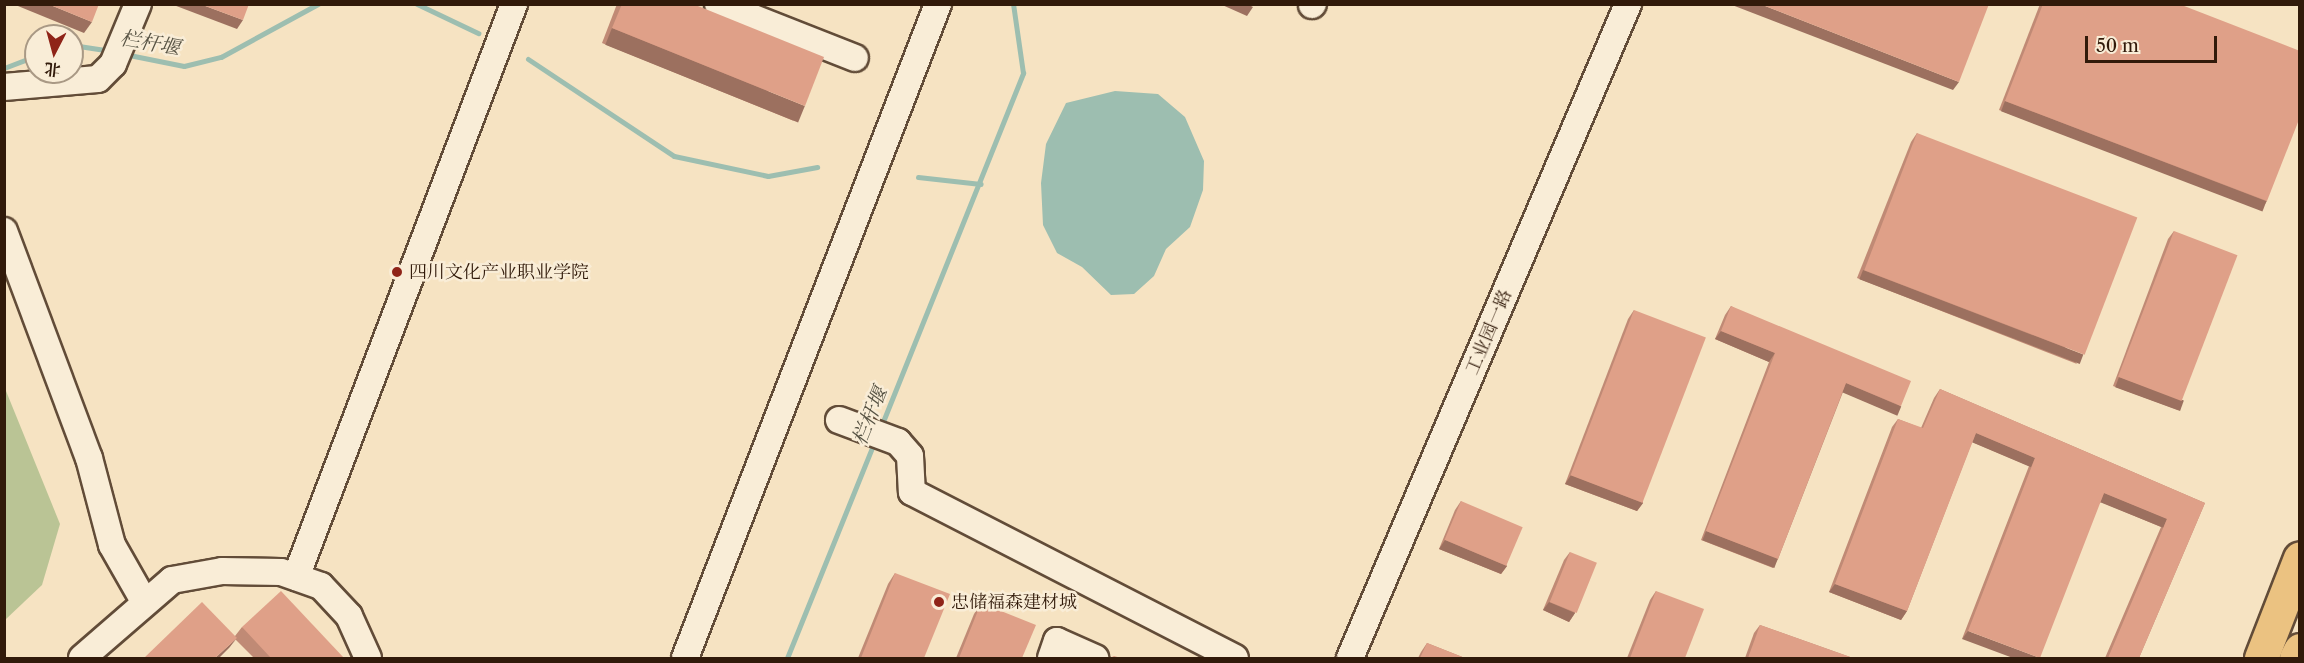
<!DOCTYPE html>
<html>
<head>
<meta charset="utf-8">
<style>
  body { margin:0 }
  #map { position:relative; width:2304px; height:663px; overflow:hidden; background:#f6e3c2; font-family:"Libre Caslon Text","Noto Serif SC",serif }
  div>[style] { position:absolute }
  .green>* { inset:0; background:#bac495 }
  .water>* { inset:0; background:#9dbeb0 }
  .stream>* { height:5px; margin:-2.5px; padding:0 2.5px; transform-origin:2.5px; border-radius:2.5px; background:#9dbeb0 }
  .roads { filter:drop-shadow(2px 0 #624c38) drop-shadow(-2px 0 #624c38) drop-shadow(0 2px #624c38) drop-shadow(0 -2px #624c38) }
  .minor>* { height:26px; margin:-13px; padding:0 13px; transform-origin:13px; border-radius:13px; background:#f9edd7 }
  .major>* { height:33px; margin:-16.5px; padding:0 16.5px; transform-origin:16.5px; border-radius:16.5px; background:#ebc281 }
  .wall>* { inset:0; background:#c08a75 }
  .shaded-wall>* { inset:0; background:#9c705f; transform-origin:0 0 }
  .building>* { inset:0; background:#dfa088; transform-origin:0 0 }
  .dots>* { width:16px; height:16px; translate:-50% -50%; box-sizing:border-box; border:3px solid #f9edd7; border-radius:50% }
  span { translate:-50% -50%; white-space:nowrap; text-align:center; line-height:1.15; -webkit-text-stroke:5px #f9edd7; paint-order:stroke }
  .poi-label { font-size:18px; color:#311a0a }
  .left { translate:0 -50%; text-align:left }
  .street-label { font-size:18px; color:#311a0a }
  .water-label { font-size:20px; color:#575344; font-style:italic }
  .frame { position:absolute; inset:0; border:6px solid #311a0a; pointer-events:none }
  .north { position:absolute; left:24px; top:24px; width:60px; height:60px; box-sizing:border-box; background:#f9edd7; border:2px solid #a99985; border-radius:50%; rotate:186deg; font-size:16px; font-weight:700; line-height:24px; text-align:center; color:#311a0a }
  .north::after { content:''; display:block; margin:auto; width:21px; height:27px; background:#8f2418; clip-path:polygon(50% 0,100% 100%,50% 72%,0 100%) }
  .scale { position:absolute; left:2085px; top:36px; width:132px; height:27px; box-sizing:border-box; border:3px solid #311a0a; border-top:0; padding-left:8px; font-size:18px; line-height:21px; white-space:nowrap; color:#311a0a; -webkit-text-stroke:4px #f9edd7; paint-order:stroke }
</style>
</head>
<body>
<div id="map">
  <div class="green">
    <i style="clip-path:polygon(4px 386px,60px 524px,42px 585px,5px 620px)"></i>
  </div>
  <div class="water">
    <i style="clip-path:polygon(1115px 91px,1158px 94px,1185px 117px,1204px 161px,1203px 190px,1190px 227px,1166px 249px,1154px 276px,1134px 294px,1111px 295px,1082px 267px,1057px 253px,1043px 225px,1041px 183px,1046px 144px,1066px 103px)"></i>
  </div>
  <div class="stream">
    <i style="left:417px;top:4px;width:68px;rotate:25.4deg"></i>
    <i style="left:72px;top:45px;width:40px;rotate:8.5deg"></i>
    <i style="left:124px;top:54px;width:61px;rotate:11.3deg"></i>
    <i style="left:184px;top:66px;width:38px;rotate:-14deg"></i>
    <i style="left:221px;top:57px;width:111px;rotate:-28.7deg"></i>
    <i style="left:528px;top:59px;width:175px;rotate:33.6deg"></i>
    <i style="left:674px;top:156px;width:96px;rotate:12deg"></i>
    <i style="left:768px;top:176px;width:50px;rotate:-10.4deg"></i>
    <i style="left:4px;top:68px;width:34px;rotate:-21deg"></i>
    <i style="left:918px;top:177px;width:63px;rotate:6.3deg"></i>
    <i style="left:880px;top:429px;width:384px;rotate:-68.1deg"></i>
    <i style="left:1023px;top:73px;width:70px;rotate:-98.2deg"></i>
    <i style="left:787px;top:658px;width:235px;rotate:-68deg"></i>
  </div>
  <div class="roads">
    <div class="minor">
      <i style="left:718px;top:4px;width:147px;rotate:21.5deg"></i>
      <i style="left:1312px;top:5px;width:1px;rotate:-45deg"></i>
      <i style="left:4px;top:87px;width:94px;rotate:-4.9deg"></i>
      <i style="left:98px;top:79px;width:21px;rotate:-45deg"></i>
      <i style="left:113px;top:64px;width:65px;rotate:-67.4deg"></i>
      <i style="left:4px;top:231px;width:242px;rotate:69.5deg"></i>
      <i style="left:89px;top:458px;width:90px;rotate:75.2deg"></i>
      <i style="left:112px;top:545px;width:64px;rotate:60.3deg"></i>
      <i style="left:839px;top:420px;width:63px;rotate:20.4deg"></i>
      <i style="left:898px;top:442px;width:18px;rotate:49deg"></i>
      <i style="left:910px;top:456px;width:36px;rotate:87deg"></i>
      <i style="left:912px;top:492px;width:363px;rotate:27.2deg"></i>
      <i style="left:296px;top:577px;width:613px;rotate:-69.17deg"></i>
      <i style="left:82px;top:658px;width:119px;rotate:-40.9deg"></i>
      <i style="left:172px;top:580px;width:51px;rotate:-10.2deg"></i>
      <i style="left:222px;top:571px;width:59px;rotate:1deg"></i>
      <i style="left:281px;top:572px;width:42px;rotate:19.3deg"></i>
      <i style="left:321px;top:586px;width:41px;rotate:47deg"></i>
      <i style="left:349px;top:616px;width:46px;rotate:65.7deg"></i>
      <i style="left:685px;top:658px;width:701px;rotate:-68.85deg"></i>
      <i style="left:1051px;top:658px;width:18px;rotate:-71deg"></i>
      <i style="left:1057px;top:641px;width:42px;rotate:24.1deg"></i>
      <i style="left:1350px;top:658px;width:711px;rotate:-66.97deg"></i>
    </div>
    <div class="major">
      <i style="left:2261px;top:658px;width:107px;rotate:-68.7deg"></i>
      <i style="left:2296px;top:658px;width:9px;rotate:-63deg"></i>
    </div>
  </div>
  <div class="wall">
    <i style="clip-path:polygon(617px 4px,693px 4px,794px 121px,602px 43px)"></i>
    <i style="clip-path:polygon(2040px 4px,2179px 4px,2267px 201px,2261px 210px,1999px 110px)"></i>
    <i style="clip-path:polygon(1917px 133px,2077px 364px,1857px 278px,1911px 142px)"></i>
    <i style="clip-path:polygon(2174px 231px,2178px 410px,2113px 386px,2168px 239px)"></i>
    <i style="clip-path:polygon(1731px 306px,1901px 406px,1895px 414px,1843px 392px,1778px 559px,1773px 568px,1701px 540px,1769px 362px,1715px 339px,1725px 315px)"></i>
    <i style="clip-path:polygon(1634px 310px,1643px 503px,1637px 511px,1565px 484px,1628px 319px)"></i>
    <i style="clip-path:polygon(1940px 389px,2205px 503px,2139px 658px,2105px 658px,2161px 527px,2101px 502px,1962px 639px,2029px 466px,1972px 442px,1907px 611px,1901px 620px,1829px 592px,1892px 427px,1898px 419px,1921px 428px,1934px 398px)"></i>
    <i style="clip-path:polygon(1461px 501px,1507px 566px,1501px 574px,1439px 549px,1455px 510px)"></i>
    <i style="clip-path:polygon(1570px 552px,1575px 613px,1569px 622px,1543px 610px,1564px 560px)"></i>
    <i style="clip-path:polygon(895px 573px,924px 658px,858px 658px,888px 584px)"></i>
    <i style="clip-path:polygon(1656px 591px,1685px 658px,1627px 658px,1650px 600px)"></i>
    <i style="clip-path:polygon(981px 603px,1022px 658px,956px 658px,974px 614px)"></i>
    <i style="clip-path:polygon(1760px 625px,1853px 658px,1745px 658px,1754px 633px)"></i>
    <i style="clip-path:polygon(242px 627px,344px 658px,254px 658px,235px 639px,229px 648px,235px 636px)"></i>
    <i style="clip-path:polygon(1427px 643px,1465px 658px,1418px 658px,1421px 652px)"></i>
  </div>
  <div class="shaded-wall">
    <i style="clip-path:polygon(13px 4px,48px 4px,92px 22px,84px 33px)"></i>
    <i style="clip-path:polygon(171px 4px,200px 4px,243px 20px,237px 29px)"></i>
    <i style="clip-path:polygon(1220px 4px,1247px 4px,1253px 7px,1247px 16px)"></i>
    <i style="clip-path:polygon(1760px 4px,1959px 82px,1953px 90px,1732px 5px)"></i>
    <i style="left:612px;top:28px;width:208px;height:18px;rotate:22deg"></i>
    <i style="left:2005px;top:101px;width:280px;height:11px;rotate:21deg"></i>
    <i style="left:1863px;top:270px;width:236px;height:10px;rotate:21deg"></i>
    <i style="clip-path:polygon(1721px 331px,1775px 353px,1769px 362px,1715px 339px)"></i>
    <i style="left:2119px;top:377px;width:69px;height:11px;rotate:20deg"></i>
    <i style="left:1846px;top:383px;width:60px;height:10px;rotate:23deg"></i>
    <i style="left:1976px;top:433px;width:64px;height:10px;rotate:23deg"></i>
    <i style="clip-path:polygon(1571px 475px,1643px 503px,1637px 511px,1565px 484px)"></i>
    <i style="left:2104px;top:493px;width:68px;height:10px;rotate:22deg"></i>
    <i style="left:1706px;top:531px;width:77px;height:10px;rotate:21deg"></i>
    <i style="clip-path:polygon(1445px 540px,1507px 566px,1501px 574px,1439px 549px)"></i>
    <i style="clip-path:polygon(1835px 584px,1907px 611px,1901px 620px,1829px 592px)"></i>
    <i style="clip-path:polygon(1549px 602px,1575px 613px,1569px 622px,1543px 610px)"></i>
    <i style="clip-path:polygon(1968px 631px,2040px 658px,2013px 658px,1962px 639px)"></i>
    <i style="clip-path:polygon(237px 638px,229px 648px,219px 658px,215px 658px)"></i>
  </div>
  <div class="building">
    <i style="clip-path:polygon(48px 4px,99px 4px,92px 22px)"></i>
    <i style="clip-path:polygon(200px 4px,249px 4px,243px 20px)"></i>
    <i style="clip-path:polygon(622px 4px,693px 4px,824px 57px,805px 106px,612px 28px)"></i>
    <i style="clip-path:polygon(1760px 4px,1989px 4px,1959px 82px)"></i>
    <i style="clip-path:polygon(2043px 4px,2179px 4px,2300px 51px,2300px 117px,2267px 201px,2005px 101px)"></i>
    <i style="left:1917px;top:133px;width:236px;height:147px;rotate:21deg"></i>
    <i style="left:2174px;top:231px;width:68px;height:156px;rotate:21deg"></i>
    <i style="clip-path:polygon(1731px 306px,1911px 381px,1901px 406px,1846px 383px,1778px 559px,1706px 531px,1775px 353px,1721px 331px)"></i>
    <i style="left:1634px;top:310px;width:77px;height:177px;rotate:21deg"></i>
    <i style="clip-path:polygon(1940px 389px,2205px 503px,2139px 658px,2108px 658px,2167px 519px,2104px 493px,2040px 658px,1968px 631px,2035px 458px,1976px 433px,1907px 611px,1835px 584px,1898px 419px,1923px 428px)"></i>
    <i style="left:1461px;top:501px;width:67px;height:42px;rotate:23deg"></i>
    <i style="left:1570px;top:552px;width:29px;height:54px;rotate:22deg"></i>
    <i style="clip-path:polygon(895px 573px,950px 594px,924px 658px,861px 658px)"></i>
    <i style="clip-path:polygon(281px 591px,344px 658px,271px 658px,242px 627px)"></i>
    <i style="clip-path:polygon(1656px 591px,1704px 609px,1685px 658px,1630px 658px)"></i>
    <i style="clip-path:polygon(202px 602px,237px 638px,215px 658px,144px 658px)"></i>
    <i style="clip-path:polygon(981px 603px,1036px 625px,1022px 658px,959px 658px)"></i>
    <i style="clip-path:polygon(1760px 625px,1853px 658px,1748px 658px)"></i>
    <i style="clip-path:polygon(1427px 643px,1465px 658px,1420px 658px)"></i>
    <i style="clip-path:polygon(1114px 656px,1121px 658px,1110px 658px)"></i>
  </div>
  <div class="dots">
    <i style="left:397px;top:272px;background:#8f2418"></i>
    <i style="left:939px;top:602px;background:#8f2418"></i>
  </div>
  <div class="poi-label">
    <span class="left" style="left:409px;top:272px">四川文化产业职业学院</span>
    <span class="left" style="left:951px;top:602px">忠储福森建材城</span>
  </div>
  <div class="street-label">
    <span style="left:1489px;top:332px;rotate:-67deg">工业园一路</span>
  </div>
  <div class="water-label">
    <span style="left:150px;top:43px;rotate:10deg">栏杆堰</span>
    <span style="left:870px;top:416px;rotate:-68deg">栏杆堰</span>
  </div>
  <div class="frame"></div>
  <div class="north">北</div>
  <div class="scale">50 m</div>
</div>
</body>
</html>
